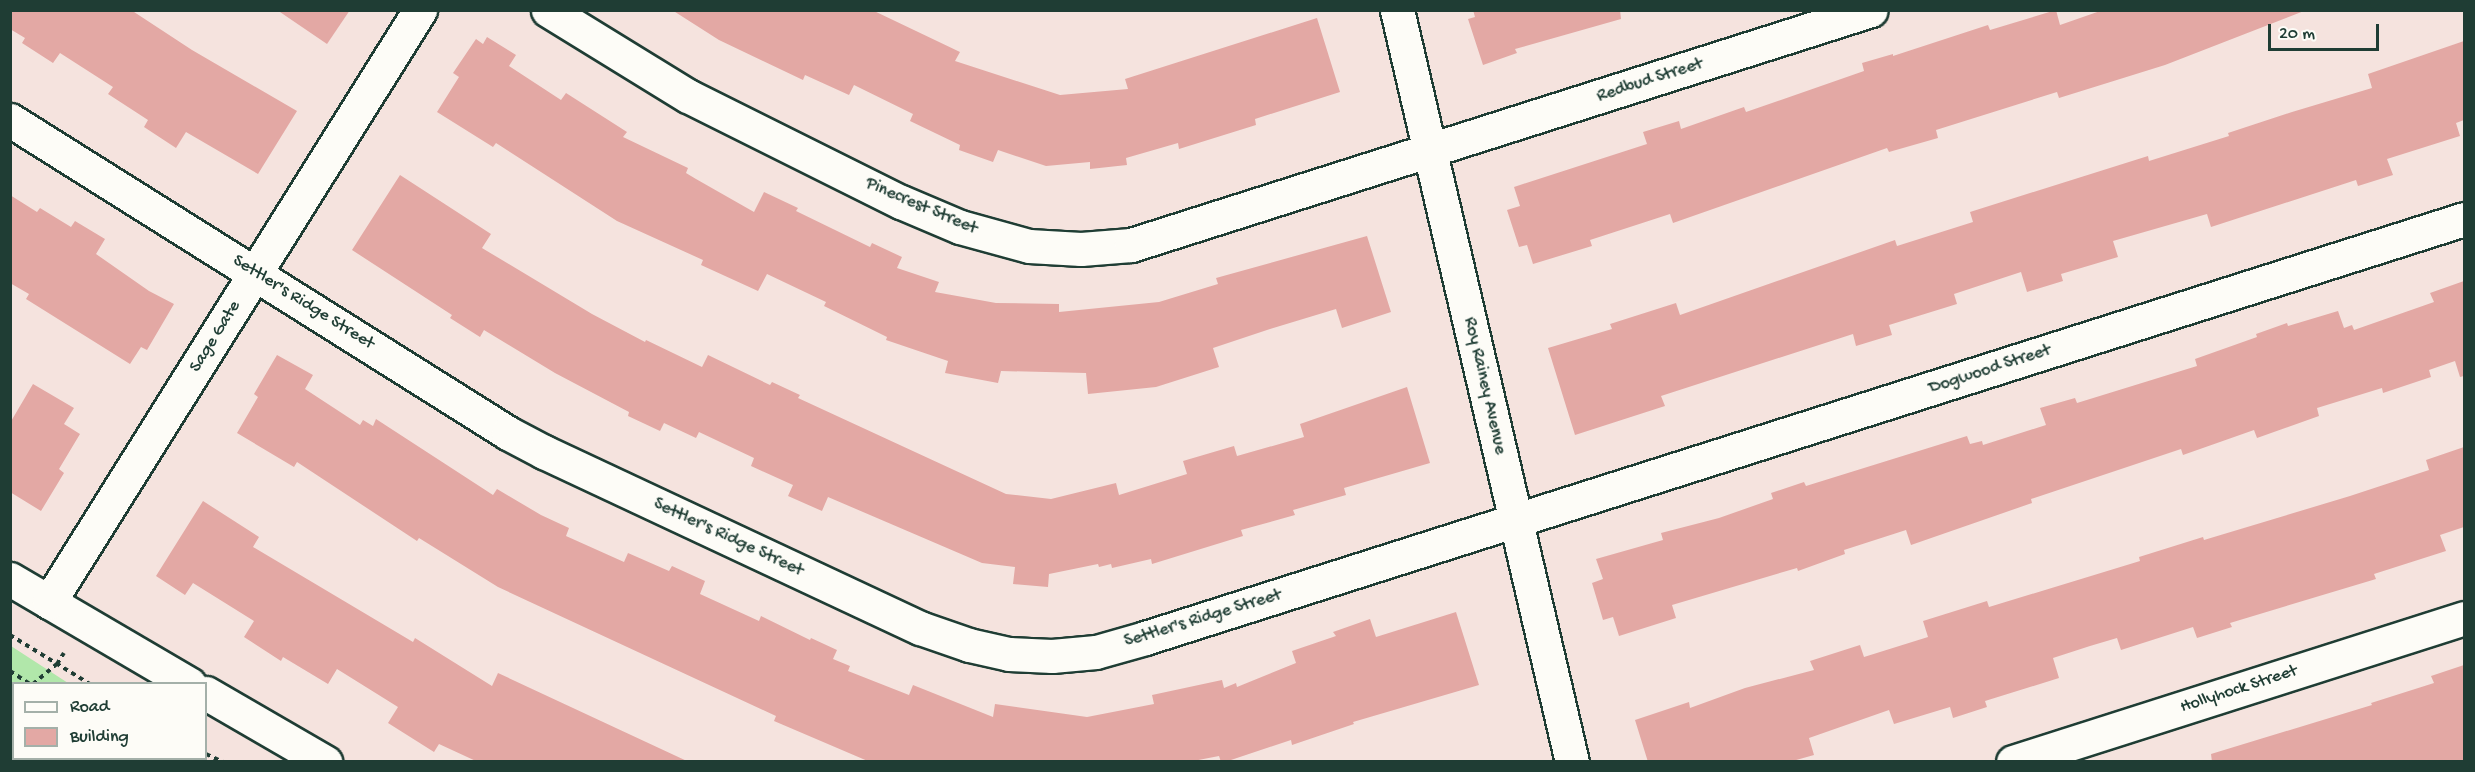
<!DOCTYPE html>
<html>
<head>
<meta charset="utf-8">
<style>
  body { margin:0 }
  #map { position:relative; width:2475px; height:772px; overflow:hidden; background:#f5e3de; font-family:"Gochi Hand",sans-serif }
  div>[style] { position:absolute }
  .green>* { inset:0; background:#b1e7aa }
  .building>* { inset:0; background:#e3a8a4 }
  .path>* { height:4px; margin-top:-2px; transform-origin:0; background:repeating-linear-gradient(90deg,#1f3d34 0 4.5px,transparent 0 9px) }
  .roads { filter:drop-shadow(2px 0 #1f3d34) drop-shadow(-2px 0 #1f3d34) drop-shadow(0 2px #1f3d34) drop-shadow(0 -2px #1f3d34) }
  .minor>* { height:33px; margin:-16.5px; padding:0 16.5px; transform-origin:16.5px; border-radius:16.5px; background:#fdfcf7 }
  span { translate:-50% -50%; white-space:nowrap; text-align:center; line-height:1.15; -webkit-text-stroke:4.5px #fdfcf7; paint-order:stroke }
  .street-label { font-size:18px; color:#1f3d34 }
  .frame { position:absolute; inset:0; border:12px solid #1f3d34; pointer-events:none }
  .legend { position:absolute; left:12px; top:682px; width:195px; height:78px; box-sizing:border-box; background:#fdfcf7; border:2px solid #a4b0a9; margin:0; padding:8px 10px; list-style:none; font-size:18px; color:#1f3d34 }
  .legend li { display:flex; align-items:center; gap:12px; height:30px }
  .legend b { width:30px; border:2px solid #a4b0a9 }
  .scale { position:absolute; left:2268px; top:24px; width:111px; height:27px; box-sizing:border-box; border:3px solid #1f3d34; border-top:0; padding-left:8px; font-size:18px; line-height:21px; white-space:nowrap; color:#1f3d34; -webkit-text-stroke:4px #fdfcf7; paint-order:stroke }
</style>
</head>
<body>
<div id="map">
  <div class="green">
    <i style="clip-path:polygon(11px 646px,68px 683px,14px 684px,14px 758px,195px 758px,200px 761px,11px 761px)"></i>
  </div>
  <div class="building">
    <i style="clip-path:polygon(10px 10px,131px 10px,192px 50px,297px 111px,258px 174px,186px 132px,176px 148px,144px 127px,148px 120px,108px 94px,113px 87px,60px 53px,53px 63px,22px 43px,25px 38px,10px 29px)"></i>
    <i style="clip-path:polygon(277px 10px,350px 10px,327px 44px)"></i>
    <i style="clip-path:polygon(672px 10px,872px 10px,960px 52px,955px 61px,1060px 95px,1128px 89px,1125px 79px,1317px 18px,1340px 92px,1255px 119px,1256px 125px,1179px 149px,1178px 143px,1126px 158px,1127px 165px,1090px 169px,1090px 162px,1046px 166px,998px 150px,993px 162px,959px 150px,960px 145px,910px 121px,913px 114px,854px 85px,849px 95px,805px 75px,803px 80px,719px 40px)"></i>
    <i style="clip-path:polygon(1473px 10px,1620px 10px,1621px 19px,1515px 49px,1517px 53px,1483px 65px,1468px 19px,1475px 17px)"></i>
    <i style="clip-path:polygon(2056px 10px,2060px 25px,2103px 10px,2304px 11px,2165px 65px,2059px 98px,2057px 92px,1936px 130px,1938px 138px,1889px 152px,1887px 148px,1673px 223px,1670px 214px,1590px 240px,1592px 246px,1533px 264px,1527px 245px,1519px 247px,1507px 210px,1520px 206px,1514px 187px,1647px 144px,1643px 132px,1679px 121px,1681px 129px,1744px 107px,1746px 112px,1864px 71px,1862px 63px,1893px 54px,1893px 56px,1988px 25px,1990px 30px)"></i>
    <i style="clip-path:polygon(487px 37px,516px 55px,509px 66px,561px 100px,566px 93px,627px 132px,623px 137px,688px 168px,686px 173px,696px 179px,754px 212px,764px 192px,798px 208px,796px 211px,870px 247px,872px 243px,902px 257px,897px 268px,939px 282px,935px 292px,996px 303px,1059px 304px,1059px 312px,1159px 302px,1218px 284px,1216px 278px,1367px 236px,1391px 312px,1342px 328px,1336px 309px,1270px 329px,1213px 348px,1219px 367px,1156px 387px,1088px 394px,1086px 373px,1001px 371px,998px 383px,945px 373px,948px 361px,886px 340px,887px 337px,824px 306px,826px 302px,767px 274px,758px 291px,701px 265px,703px 260px,617px 221px,496px 143px,493px 147px,437px 112px,459px 77px,453px 73px,476px 39px,483px 44px)"></i>
    <i style="clip-path:polygon(2464px 41px,2464px 120px,2456px 123px,2460px 136px,2387px 159px,2393px 175px,2358px 186px,2356px 180px,2211px 227px,2207px 214px,2113px 241px,2118px 257px,2061px 274px,2063px 281px,2027px 292px,2021px 272px,1954px 294px,1957px 304px,1889px 325px,1892px 335px,1856px 346px,1853px 334px,1661px 396px,1665px 406px,1575px 435px,1548px 348px,1612px 329px,1610px 324px,1676px 303px,1680px 315px,1895px 240px,1897px 246px,1973px 222px,1970px 212px,2148px 156px,2149px 161px,2229px 136px,2228px 133px,2292px 112px,2372px 88px,2368px 74px)"></i>
    <i style="clip-path:polygon(400px 175px,491px 234px,482px 248px,592px 314px,645px 342px,646px 340px,702px 367px,708px 355px,770px 385px,772px 382px,800px 395px,798px 398px,1006px 494px,1051px 499px,1116px 483px,1119px 495px,1187px 474px,1183px 461px,1234px 446px,1237px 456px,1304px 437px,1300px 424px,1407px 387px,1430px 463px,1344px 488px,1346px 495px,1293px 510px,1295px 515px,1241px 530px,1243px 536px,1152px 564px,1151px 559px,1112px 568px,1111px 564px,1099px 567px,1098px 564px,1049px 574px,1048px 587px,1013px 584px,1015px 567px,982px 563px,828px 497px,822px 511px,788px 496px,793px 485px,751px 466px,754px 458px,699px 432px,696px 438px,664px 423px,660px 431px,628px 416px,629px 412px,555px 373px,484px 330px,480px 337px,450px 318px,452px 315px,352px 250px)"></i>
    <i style="clip-path:polygon(10px 195px,37px 212px,40px 208px,71px 227px,75px 221px,105px 239px,96px 254px,149px 291px,174px 304px,147px 350px,141px 347px,130px 364px,26px 299px,29px 294px,10px 283px)"></i>
    <i style="clip-path:polygon(2464px 281px,2464px 376px,2460px 377px,2455px 361px,2429px 370px,2431px 377px,2383px 393px,2382px 388px,2317px 408px,2319px 416px,2257px 438px,2254px 430px,2183px 455px,2181px 449px,2031px 499px,2032px 503px,1911px 545px,1906px 530px,1844px 550px,1845px 554px,1798px 571px,1797px 568px,1672px 605px,1676px 618px,1619px 636px,1613px 617px,1603px 620px,1592px 583px,1603px 579px,1596px 559px,1663px 540px,1661px 533px,1719px 518px,1773px 499px,1771px 493px,1804px 482px,1806px 486px,1967px 436px,1970px 444px,1982px 441px,1983px 445px,2046px 425px,2040px 408px,2075px 398px,2077px 403px,2197px 366px,2195px 359px,2257px 337px,2256px 334px,2287px 323px,2288px 326px,2338px 311px,2344px 328px,2352px 325px,2354px 330px,2434px 302px,2430px 293px)"></i>
    <i style="clip-path:polygon(277px 355px,313px 375px,305px 389px,360px 425px,363px 420px,373px 426px,376px 419px,493px 495px,497px 489px,541px 515px,569px 528px,566px 536px,624px 562px,628px 553px,669px 571px,672px 566px,705px 581px,700px 594px,759px 621px,761px 616px,810px 640px,811px 638px,837px 650px,833px 659px,850px 666px,848px 671px,909px 695px,913px 685px,993px 717px,995px 704px,1087px 717px,1154px 704px,1152px 695px,1222px 680px,1224px 688px,1236px 683px,1237px 687px,1296px 663px,1292px 651px,1336px 636px,1333px 632px,1370px 619px,1376px 637px,1456px 612px,1479px 685px,1353px 722px,1354px 724px,1292px 745px,1291px 740px,1225px 762px,1221px 762px,1219px 756px,1188px 762px,870px 762px,774px 721px,776px 716px,498px 587px,419px 538px,417px 541px,297px 462px,294px 467px,237px 433px,258px 397px,254px 394px)"></i>
    <i style="clip-path:polygon(33px 384px,74px 408px,64px 424px,80px 434px,59px 469px,64px 473px,41px 511px,10px 492px,10px 423px)"></i>
    <i style="clip-path:polygon(2464px 447px,2464px 527px,2440px 535px,2446px 551px,2374px 574px,2376px 579px,2230px 623px,2232px 627px,2197px 638px,2193px 627px,2121px 650px,2117px 638px,2090px 646px,2053px 658px,2059px 678px,1985px 701px,1987px 707px,1953px 718px,1950px 707px,1894px 724px,1889px 710px,1809px 738px,1814px 755px,1789px 762px,1648px 762px,1635px 720px,1689px 702px,1690px 708px,1745px 688px,1814px 670px,1810px 661px,1860px 645px,1864px 657px,1928px 637px,1923px 621px,1987px 601px,1989px 607px,2140px 561px,2139px 557px,2203px 537px,2204px 540px,2350px 496px,2429px 470px,2426px 460px)"></i>
    <i style="clip-path:polygon(203px 501px,259px 537px,253px 547px,413px 642px,415px 638px,492px 686px,498px 673px,689px 762px,478px 762px,439px 744px,434px 752px,388px 723px,398px 707px,337px 669px,328px 684px,283px 657px,281px 661px,244px 637px,254px 621px,193px 583px,185px 595px,156px 576px)"></i>
    <i style="clip-path:polygon(2464px 665px,2464px 762px,2212px 762px,2211px 754px,2372px 705px,2371px 703px,2434px 683px,2431px 676px)"></i>
  </div>
  <div class="path">
    <i style="left:10px;top:635px;width:94px;rotate:31.5deg"></i>
    <i style="left:10px;top:671px;width:24px;rotate:33deg"></i>
    <i style="left:33px;top:684px;width:31px;rotate:-40deg"></i>
    <i style="left:57px;top:664px;width:13px;rotate:-58deg"></i>
    <i style="left:206px;top:754px;width:19px;rotate:25deg"></i>
    <i style="left:108px;top:762px;width:5px;rotate:-53deg"></i>
  </div>
  <div class="roads">
    <div class="minor">
      <i style="left:548px;top:10px;width:164px;rotate:31.6deg"></i>
      <i style="left:688px;top:96px;width:238px;rotate:26.5deg"></i>
      <i style="left:901px;top:202px;width:64px;rotate:23deg"></i>
      <i style="left:960px;top:227px;width:72px;rotate:15.4deg"></i>
      <i style="left:1029px;top:246px;width:52px;rotate:3.3deg"></i>
      <i style="left:1081px;top:249px;width:50px;rotate:-4.6deg"></i>
      <i style="left:1131px;top:245px;width:776px;rotate:-17.62deg"></i>
      <i style="left:1397px;top:10px;width:772px;rotate:76.9deg"></i>
      <i style="left:10px;top:120px;width:588px;rotate:32.15deg"></i>
      <i style="left:508px;top:433px;width:41px;rotate:27.8deg"></i>
      <i style="left:544px;top:452px;width:415px;rotate:25.1deg"></i>
      <i style="left:920px;top:628px;width:52px;rotate:19.1deg"></i>
      <i style="left:969px;top:645px;width:41px;rotate:12.7deg"></i>
      <i style="left:1009px;top:654px;width:43px;rotate:2.7deg"></i>
      <i style="left:1052px;top:656px;width:44px;rotate:-5.2deg"></i>
      <i style="left:1096px;top:652px;width:51px;rotate:-15.9deg"></i>
      <i style="left:1145px;top:638px;width:1384px;rotate:-17.62deg"></i>
      <i style="left:10px;top:579px;width:208px;rotate:30.4deg"></i>
      <i style="left:49px;top:602px;width:699px;rotate:-57.93deg"></i>
      <i style="left:206px;top:693px;width:138px;rotate:30.1deg"></i>
      <i style="left:2013px;top:762px;width:473px;rotate:-17.7deg"></i>
    </div>
  </div>
  <div class="street-label">
    <span style="left:1650px;top:81px;rotate:-18deg">Redbud Street</span>
    <span style="left:921px;top:207px;rotate:23deg">Pinecrest Street</span>
    <span style="left:303px;top:303px;rotate:32deg">Settler's Ridge Street</span>
    <span style="left:216px;top:337px;rotate:-58deg">Sage Gate</span>
    <span style="left:1990px;top:370px;rotate:-18deg">Dogwood Street</span>
    <span style="left:1484px;top:386px;rotate:77deg">Roy Rainey Avenue</span>
    <span style="left:728px;top:538px;rotate:25deg">Settler's Ridge Street</span>
    <span style="left:1203px;top:619px;rotate:-17deg">Settler's Ridge Street</span>
    <span style="left:2239px;top:690px;rotate:-18deg">Hollyhock Street</span>
  </div>
  <div class="frame"></div>
  <ul class="legend">
  <li><b style="height:8px;background:#fdfcf7"></b>Road</li>
  <li><b style="height:16px;background:#e3a8a4"></b>Building</li>
  </ul>
  <div class="scale">20 m</div>
</div>
</body>
</html>
